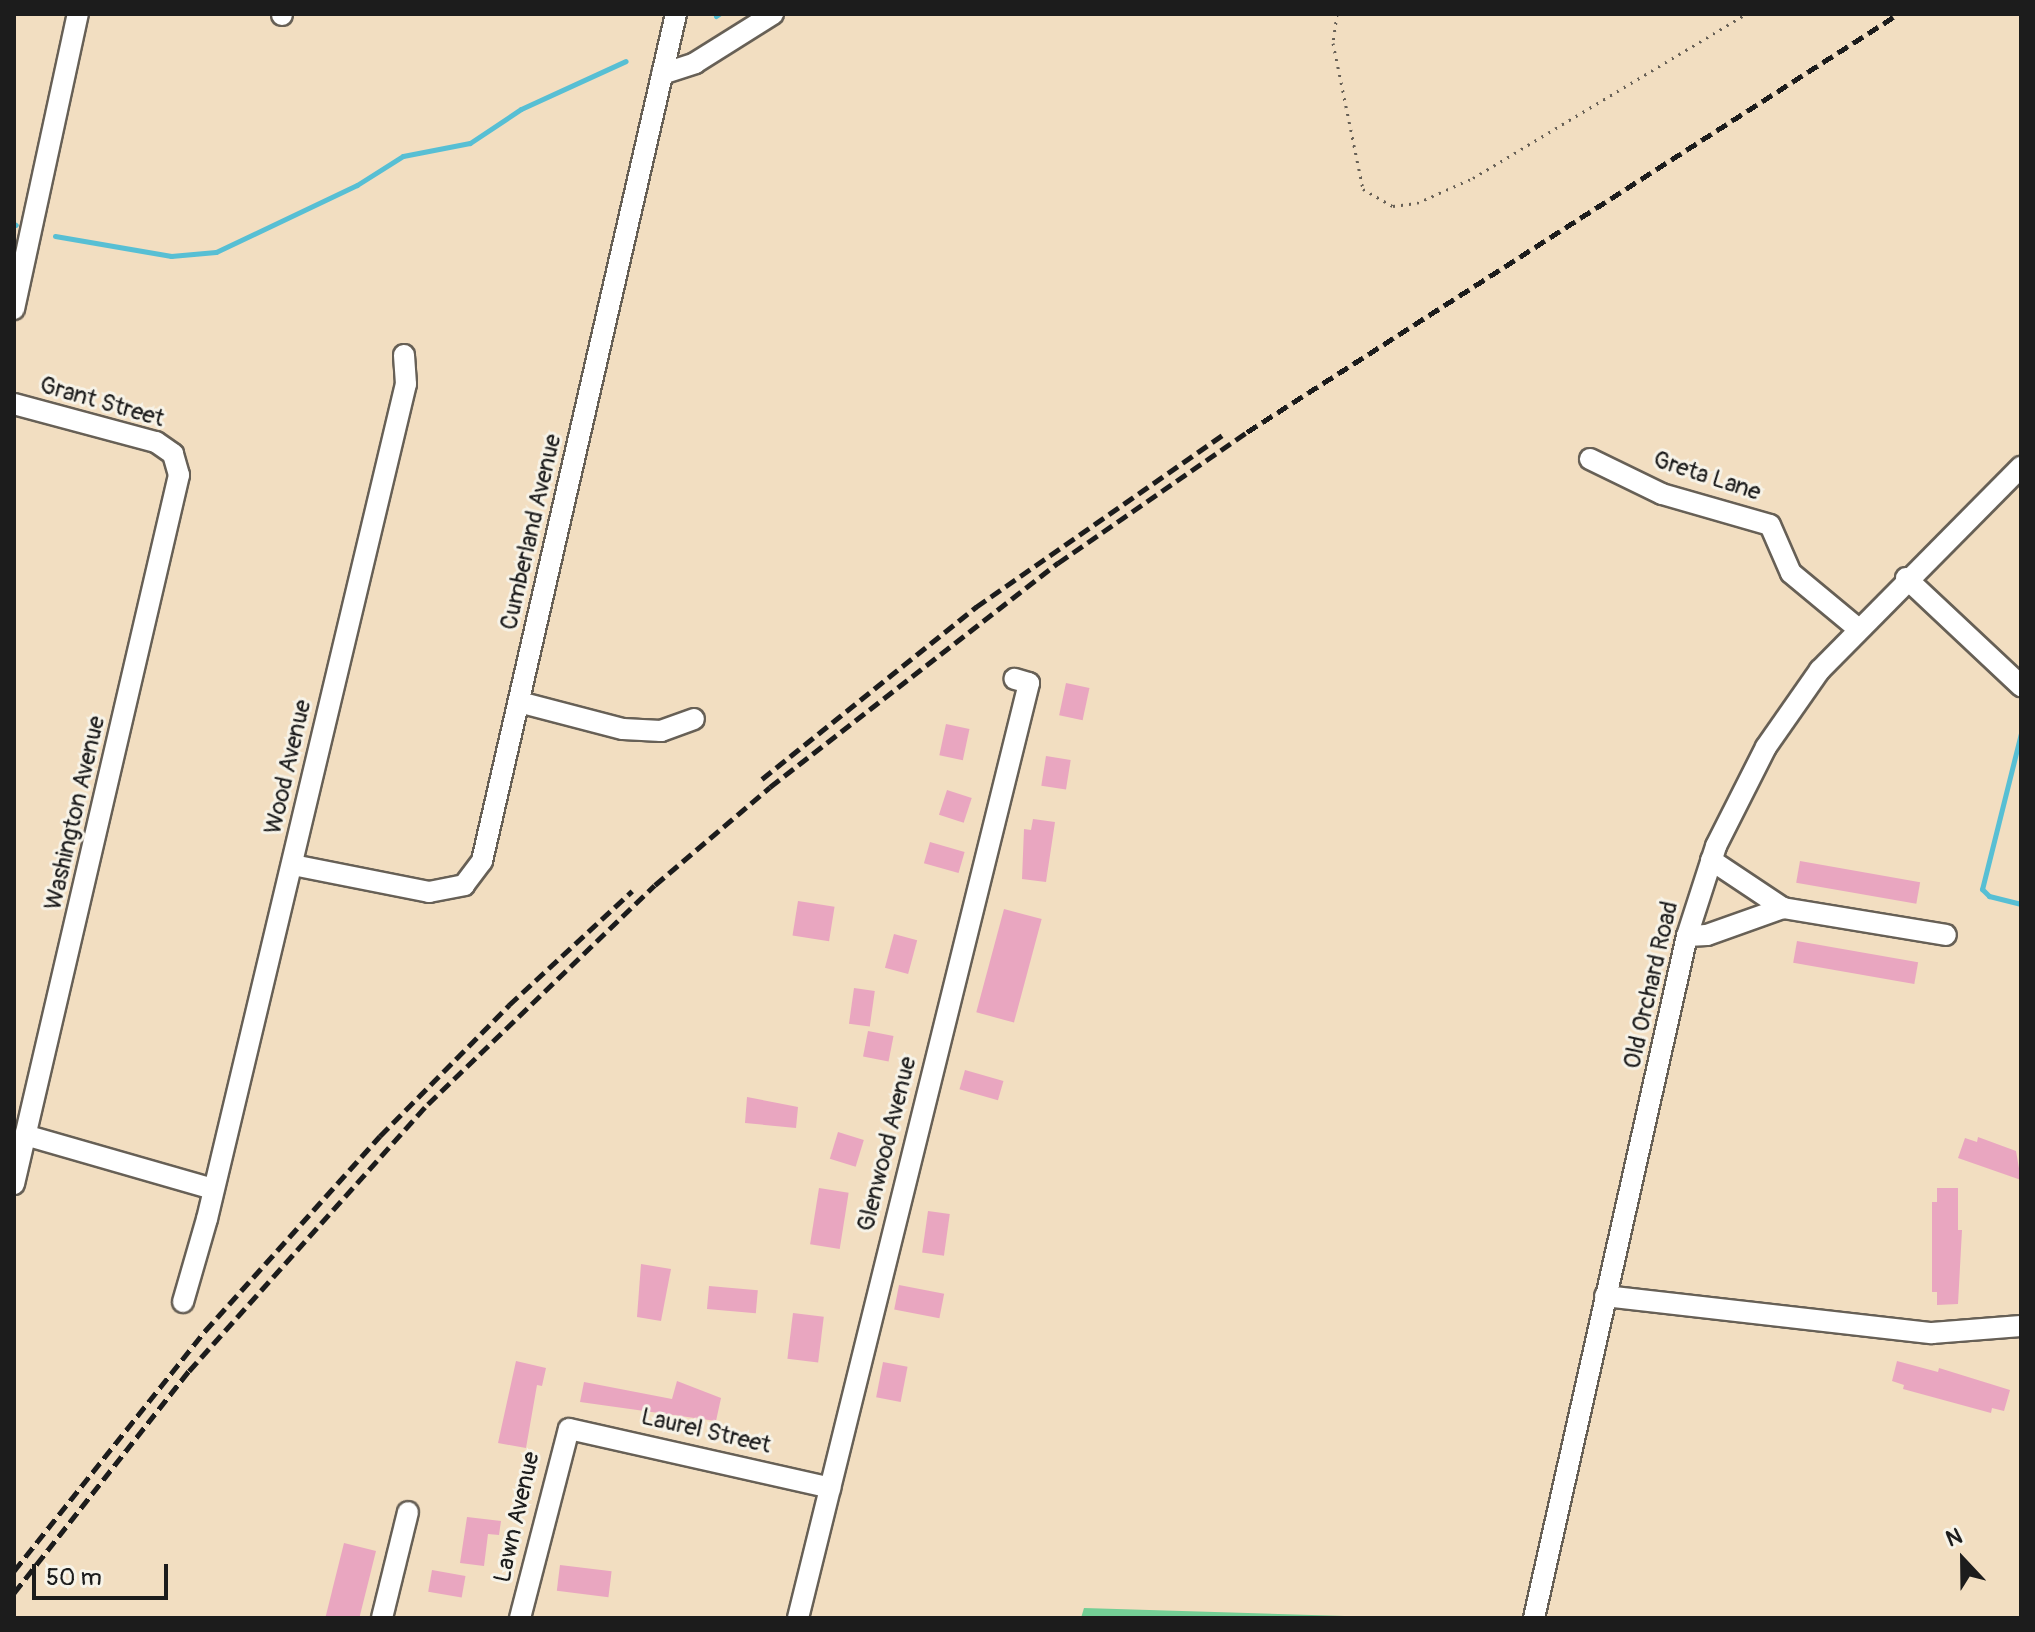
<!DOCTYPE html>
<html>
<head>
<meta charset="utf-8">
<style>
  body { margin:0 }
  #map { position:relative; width:2035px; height:1632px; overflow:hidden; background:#f2dec1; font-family:Pangolin,sans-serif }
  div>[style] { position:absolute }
  .green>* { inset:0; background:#74ce95 }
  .stream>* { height:5px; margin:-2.5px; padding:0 2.5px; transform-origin:2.5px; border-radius:2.5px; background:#57bfd4 }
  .building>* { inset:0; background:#e9a6c0; transform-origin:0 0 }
  .path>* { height:3px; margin-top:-1.5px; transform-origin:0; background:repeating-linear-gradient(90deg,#676056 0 2px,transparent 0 8px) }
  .roads { filter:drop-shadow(2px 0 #676056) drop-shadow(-2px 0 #676056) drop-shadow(0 2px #676056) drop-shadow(0 -2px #676056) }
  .minor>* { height:20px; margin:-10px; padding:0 10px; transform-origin:10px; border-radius:10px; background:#fff }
  .rail>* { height:5px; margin-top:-2.5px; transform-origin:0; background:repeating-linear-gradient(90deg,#1c1c1c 0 12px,transparent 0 18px) }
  span { translate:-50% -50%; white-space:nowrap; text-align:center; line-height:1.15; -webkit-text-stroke:6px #f7f3e8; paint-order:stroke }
  .street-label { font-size:24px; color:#1c1c1c }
  .frame { position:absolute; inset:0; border:16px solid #1c1c1c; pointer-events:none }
  .north { position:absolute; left:1923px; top:1520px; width:80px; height:80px; -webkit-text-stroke:6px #f7f3e8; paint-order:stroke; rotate:338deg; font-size:22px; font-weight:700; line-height:32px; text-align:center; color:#1c1c1c }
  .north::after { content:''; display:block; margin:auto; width:28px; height:36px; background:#1c1c1c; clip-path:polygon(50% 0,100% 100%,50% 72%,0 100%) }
  .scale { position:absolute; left:32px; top:1564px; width:136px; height:36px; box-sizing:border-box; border:4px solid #1c1c1c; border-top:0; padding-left:10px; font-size:24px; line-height:28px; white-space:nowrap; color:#1c1c1c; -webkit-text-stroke:6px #f7f3e8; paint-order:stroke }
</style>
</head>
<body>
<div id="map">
  <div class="green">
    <i style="clip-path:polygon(1084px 1608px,1378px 1617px,1081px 1618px)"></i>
  </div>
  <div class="stream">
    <i style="left:716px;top:16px;width:4px;rotate:-34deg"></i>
    <i style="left:14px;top:224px;width:2px;rotate:27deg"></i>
    <i style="left:55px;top:236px;width:118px;rotate:9.8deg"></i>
    <i style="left:171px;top:256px;width:45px;rotate:-5.1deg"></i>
    <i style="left:216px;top:252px;width:156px;rotate:-25.4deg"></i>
    <i style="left:357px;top:185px;width:54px;rotate:-32.2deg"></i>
    <i style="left:403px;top:156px;width:68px;rotate:-11deg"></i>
    <i style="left:470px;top:143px;width:61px;rotate:-33.7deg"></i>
    <i style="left:521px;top:109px;width:115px;rotate:-24.6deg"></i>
    <i style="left:2021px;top:733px;width:161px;rotate:104deg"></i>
    <i style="left:1982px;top:889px;width:10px;rotate:45deg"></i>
    <i style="left:1989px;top:896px;width:33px;rotate:14deg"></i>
  </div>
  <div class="building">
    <i style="left:1066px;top:683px;width:24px;height:33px;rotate:12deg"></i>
    <i style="left:946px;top:724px;width:24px;height:32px;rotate:12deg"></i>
    <i style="left:1046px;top:756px;width:25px;height:30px;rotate:9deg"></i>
    <i style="left:947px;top:790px;width:26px;height:26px;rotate:18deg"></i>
    <i style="clip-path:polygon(1033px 819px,1055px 822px,1046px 882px,1022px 879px,1024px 829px,1031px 830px)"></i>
    <i style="left:930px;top:842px;width:36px;height:22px;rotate:16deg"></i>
    <i style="left:1800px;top:861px;width:122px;height:22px;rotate:10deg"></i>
    <i style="left:798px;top:901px;width:37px;height:35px;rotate:9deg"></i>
    <i style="left:1004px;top:909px;width:39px;height:107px;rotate:15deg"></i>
    <i style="left:894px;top:934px;width:24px;height:35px;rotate:15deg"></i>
    <i style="left:1797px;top:941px;width:123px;height:22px;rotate:10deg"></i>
    <i style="left:854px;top:988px;width:21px;height:36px;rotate:8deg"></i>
    <i style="left:868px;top:1031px;width:26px;height:26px;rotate:11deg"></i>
    <i style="left:965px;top:1070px;width:40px;height:20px;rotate:16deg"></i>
    <i style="clip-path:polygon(747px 1097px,798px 1107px,796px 1128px,745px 1123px)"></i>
    <i style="left:838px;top:1132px;width:27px;height:28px;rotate:17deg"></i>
    <i style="clip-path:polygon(1978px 1137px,2016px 1151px,2021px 1180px,1958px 1158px,1965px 1138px,1977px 1142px)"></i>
    <i style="left:819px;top:1188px;width:30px;height:57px;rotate:9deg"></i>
    <i style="clip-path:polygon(1937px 1188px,1958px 1188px,1958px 1230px,1962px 1230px,1958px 1304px,1937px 1305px,1937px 1292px,1932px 1292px,1932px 1202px,1937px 1202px)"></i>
    <i style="left:928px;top:1211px;width:22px;height:42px;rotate:8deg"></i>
    <i style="clip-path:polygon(641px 1264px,671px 1269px,661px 1321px,637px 1317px)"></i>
    <i style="left:899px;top:1285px;width:46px;height:25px;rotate:11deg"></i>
    <i style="left:709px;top:1286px;width:49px;height:23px;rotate:5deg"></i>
    <i style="left:793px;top:1313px;width:31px;height:46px;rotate:7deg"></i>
    <i style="clip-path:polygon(516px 1361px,546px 1368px,542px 1386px,537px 1385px,526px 1448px,498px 1443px)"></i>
    <i style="clip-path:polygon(1897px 1361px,1938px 1372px,1939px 1368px,2010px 1390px,2004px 1411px,1992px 1408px,1991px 1413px,1903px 1389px,1904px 1385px,1892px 1381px)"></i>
    <i style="left:883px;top:1362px;width:25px;height:36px;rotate:11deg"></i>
    <i style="clip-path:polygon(677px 1381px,721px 1398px,716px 1421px,580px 1402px,584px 1382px,672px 1399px)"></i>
    <i style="clip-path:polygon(467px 1517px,501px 1521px,499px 1535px,488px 1534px,484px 1566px,460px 1563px)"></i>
    <i style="left:344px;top:1543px;width:33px;height:77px;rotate:14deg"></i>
    <i style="left:560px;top:1565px;width:52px;height:26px;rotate:7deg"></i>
    <i style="left:432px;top:1570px;width:34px;height:22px;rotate:10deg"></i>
  </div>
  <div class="path">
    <i style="left:1337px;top:14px;width:29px;rotate:98deg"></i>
    <i style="left:1333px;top:43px;width:149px;rotate:78.4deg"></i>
    <i style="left:1363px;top:189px;width:34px;rotate:30deg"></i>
    <i style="left:1393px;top:206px;width:24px;rotate:-7deg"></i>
    <i style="left:1417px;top:203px;width:61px;rotate:-24.1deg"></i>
    <i style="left:1473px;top:178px;width:318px;rotate:-31deg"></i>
  </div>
  <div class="roads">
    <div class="minor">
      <i style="left:282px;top:15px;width:1px;rotate:-90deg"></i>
      <i style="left:662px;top:74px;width:35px;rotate:-18deg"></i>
      <i style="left:695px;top:63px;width:92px;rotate:-32.1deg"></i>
      <i style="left:14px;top:309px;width:302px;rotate:-77.8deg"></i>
      <i style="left:14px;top:404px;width:147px;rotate:15deg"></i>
      <i style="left:156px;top:442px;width:21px;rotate:35deg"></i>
      <i style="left:173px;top:454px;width:22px;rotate:74deg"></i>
      <i style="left:179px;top:475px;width:728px;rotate:103.1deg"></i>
      <i style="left:1590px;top:459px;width:80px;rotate:25.9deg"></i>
      <i style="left:1662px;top:494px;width:112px;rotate:16deg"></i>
      <i style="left:1770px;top:525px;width:52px;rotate:66.4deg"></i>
      <i style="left:1791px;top:573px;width:85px;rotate:39.7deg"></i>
      <i style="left:1906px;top:578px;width:158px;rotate:43.2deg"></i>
      <i style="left:519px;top:702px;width:107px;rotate:14.6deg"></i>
      <i style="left:623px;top:729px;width:38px;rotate:3deg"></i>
      <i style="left:661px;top:731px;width:35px;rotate:-20deg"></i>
      <i style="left:1711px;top:860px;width:87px;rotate:33.7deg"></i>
      <i style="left:293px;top:865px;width:139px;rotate:11.2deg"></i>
      <i style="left:429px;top:892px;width:36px;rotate:-11deg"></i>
      <i style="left:464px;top:885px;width:30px;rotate:-53deg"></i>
      <i style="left:482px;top:861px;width:869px;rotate:-77.1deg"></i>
      <i style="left:1687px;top:936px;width:20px;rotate:-3deg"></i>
      <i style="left:1707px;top:935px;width:81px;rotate:-19.6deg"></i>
      <i style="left:1783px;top:908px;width:165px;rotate:9.4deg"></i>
      <i style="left:25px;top:1135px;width:196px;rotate:16deg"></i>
      <i style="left:1605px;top:1296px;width:329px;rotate:6.5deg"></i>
      <i style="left:1932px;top:1333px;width:89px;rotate:-4.5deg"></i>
      <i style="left:183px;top:1302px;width:86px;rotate:-73.9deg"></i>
      <i style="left:207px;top:1219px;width:858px;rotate:-76.6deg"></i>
      <i style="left:406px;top:384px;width:29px;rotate:-94deg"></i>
      <i style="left:382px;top:1618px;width:109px;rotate:-76.2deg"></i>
      <i style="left:520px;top:1618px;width:195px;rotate:-75.5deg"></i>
      <i style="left:569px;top:1429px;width:268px;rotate:12.7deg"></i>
      <i style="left:798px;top:1618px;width:963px;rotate:-76.12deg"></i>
      <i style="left:1029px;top:683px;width:15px;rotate:-164deg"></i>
      <i style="left:1534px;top:1618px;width:699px;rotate:-77.36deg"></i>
      <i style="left:1687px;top:936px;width:95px;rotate:-72.1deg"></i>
      <i style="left:1716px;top:846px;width:111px;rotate:-63.2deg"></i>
      <i style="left:1766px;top:747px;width:94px;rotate:-55deg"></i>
      <i style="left:1820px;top:670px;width:286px;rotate:-45.3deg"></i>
    </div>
  </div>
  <div class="rail">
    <i style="left:762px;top:779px;width:275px;rotate:-38.8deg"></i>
    <i style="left:976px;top:607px;width:306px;rotate:-34.9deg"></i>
    <i style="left:14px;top:1571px;width:307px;rotate:-51.5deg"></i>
    <i style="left:205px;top:1331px;width:262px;rotate:-48.1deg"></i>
    <i style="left:380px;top:1136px;width:184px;rotate:-45.4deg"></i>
    <i style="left:509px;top:1005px;width:168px;rotate:-42.8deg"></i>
    <i style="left:14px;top:1593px;width:283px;rotate:-51.8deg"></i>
    <i style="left:189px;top:1371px;width:358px;rotate:-48.2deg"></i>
    <i style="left:428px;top:1104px;width:315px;rotate:-44deg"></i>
    <i style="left:655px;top:885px;width:151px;rotate:-40.4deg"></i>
    <i style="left:770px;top:787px;width:365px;rotate:-37.9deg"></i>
    <i style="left:1058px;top:563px;width:230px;rotate:-34.7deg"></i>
    <i style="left:1247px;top:432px;width:774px;rotate:-32.7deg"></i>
  </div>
  <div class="street-label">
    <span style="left:102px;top:402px;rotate:16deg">Grant Street</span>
    <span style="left:1707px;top:476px;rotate:18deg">Greta Lane</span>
    <span style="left:531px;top:532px;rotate:-77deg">Cumberland Avenue</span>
    <span style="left:288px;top:767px;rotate:-77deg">Wood Avenue</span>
    <span style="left:75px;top:813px;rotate:-77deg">Washington Avenue</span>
    <span style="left:1651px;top:985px;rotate:-77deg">Old Orchard Road</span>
    <span style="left:887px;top:1144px;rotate:-76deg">Glenwood Avenue</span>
    <span style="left:706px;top:1431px;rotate:13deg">Laurel Street</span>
    <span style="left:517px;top:1517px;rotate:-77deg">Lawn Avenue</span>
  </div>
  <div class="frame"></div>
  <div class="north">N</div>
  <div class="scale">50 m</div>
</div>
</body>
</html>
